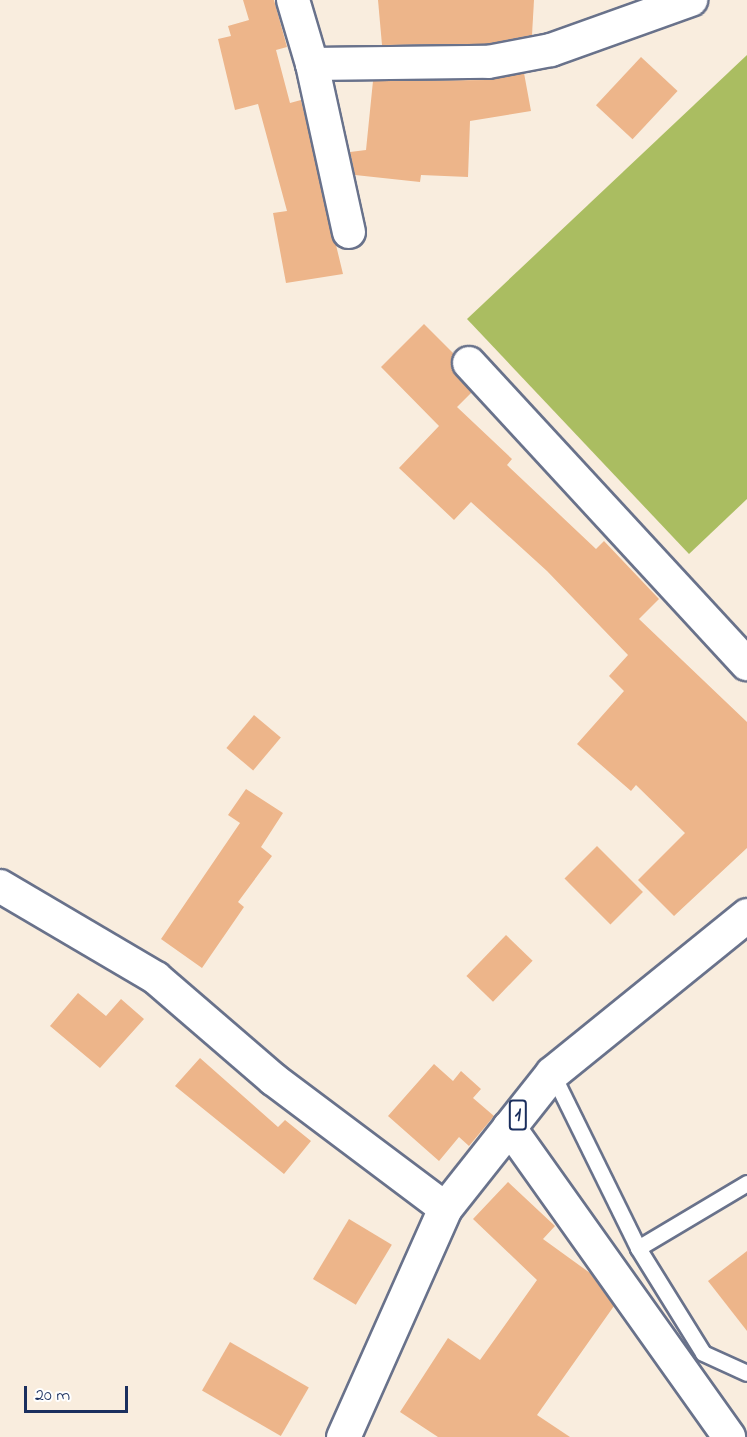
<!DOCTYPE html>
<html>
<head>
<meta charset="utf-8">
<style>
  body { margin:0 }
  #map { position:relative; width:747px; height:1437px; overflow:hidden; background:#f9edde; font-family:"Indie Flower",sans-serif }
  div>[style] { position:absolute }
  .green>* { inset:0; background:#aabd61 }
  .building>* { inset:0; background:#edb58a; transform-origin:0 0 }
  .roads { filter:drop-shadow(2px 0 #69728b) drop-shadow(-2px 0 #69728b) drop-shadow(0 2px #69728b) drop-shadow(0 -2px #69728b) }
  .service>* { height:15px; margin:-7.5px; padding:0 7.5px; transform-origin:7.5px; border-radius:7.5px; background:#fff }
  .minor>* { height:32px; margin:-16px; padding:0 16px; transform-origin:16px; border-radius:16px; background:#fff }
  .trunk>* { height:33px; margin:-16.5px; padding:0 16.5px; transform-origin:16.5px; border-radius:16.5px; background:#fff }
  span { translate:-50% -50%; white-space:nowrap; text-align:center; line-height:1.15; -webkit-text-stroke:6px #fff; paint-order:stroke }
  .shield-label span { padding:2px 4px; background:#fff; border:2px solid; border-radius:4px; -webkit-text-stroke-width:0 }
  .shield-label { font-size:20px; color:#1b2f5e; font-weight:700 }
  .scale { position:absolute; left:24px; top:1386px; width:104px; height:27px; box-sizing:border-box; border:3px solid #1b2f5e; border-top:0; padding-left:8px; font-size:18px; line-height:21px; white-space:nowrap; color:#1b2f5e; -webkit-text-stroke:4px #fff; paint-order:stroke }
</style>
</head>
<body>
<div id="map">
  <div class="green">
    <i style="clip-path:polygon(747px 55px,747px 499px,689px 554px,467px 319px)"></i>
  </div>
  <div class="building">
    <i style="clip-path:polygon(243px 0,274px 0,287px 47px,276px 50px,290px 103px,301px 100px,343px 274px,286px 283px,273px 213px,287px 211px,258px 104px,235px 110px,218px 39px,231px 36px,228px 26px,249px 20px)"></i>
    <i style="clip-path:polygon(378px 0,534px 0,532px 35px,486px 44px,382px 45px)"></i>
    <i style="left:641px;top:57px;width:50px;height:66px;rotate:43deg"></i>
    <i style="clip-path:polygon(524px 73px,531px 111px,470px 121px,468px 177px,421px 175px,420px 182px,355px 175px,350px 152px,366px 150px,373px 81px,488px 80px)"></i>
    <i style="clip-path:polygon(424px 324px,454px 354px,452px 368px,472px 392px,457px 407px,512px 459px,507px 465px,596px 549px,604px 541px,659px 599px,639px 619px,747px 722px,747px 848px,674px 916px,638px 880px,685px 833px,636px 785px,631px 791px,577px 744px,624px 691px,609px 676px,628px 655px,547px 571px,471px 502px,454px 520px,399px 468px,439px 426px,381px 367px)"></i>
    <i style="left:254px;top:715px;width:35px;height:43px;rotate:40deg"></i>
    <i style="clip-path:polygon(246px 789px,283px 813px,261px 847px,272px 856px,238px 902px,244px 907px,202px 968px,161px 939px,240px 823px,228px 815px)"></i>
    <i style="left:597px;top:846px;width:65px;height:46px;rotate:45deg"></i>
    <i style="left:506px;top:935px;width:37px;height:57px;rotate:44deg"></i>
    <i style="clip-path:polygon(78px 993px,106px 1016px,121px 999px,144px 1019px,100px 1068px,50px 1026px)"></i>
    <i style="clip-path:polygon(200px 1058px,278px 1127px,285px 1120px,311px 1141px,284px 1174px,175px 1086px)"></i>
    <i style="clip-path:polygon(434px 1064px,453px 1081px,461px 1071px,481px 1089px,473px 1098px,494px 1116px,469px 1146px,459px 1137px,439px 1161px,388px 1116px)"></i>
    <i style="clip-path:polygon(508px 1182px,555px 1226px,543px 1239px,590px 1273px,614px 1306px,537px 1415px,570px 1437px,438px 1437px,400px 1412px,448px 1338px,480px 1360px,537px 1280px,473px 1219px)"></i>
    <i style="left:349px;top:1219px;width:50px;height:70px;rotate:31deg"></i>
    <i style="clip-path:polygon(747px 1251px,747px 1331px,708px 1281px)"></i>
    <i style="left:230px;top:1342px;width:91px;height:56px;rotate:30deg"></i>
  </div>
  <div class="roads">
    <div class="service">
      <i style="left:552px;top:1073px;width:195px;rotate:63.8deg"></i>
      <i style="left:638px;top:1248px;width:123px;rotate:58.2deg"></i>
      <i style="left:703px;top:1353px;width:48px;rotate:24.4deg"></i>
      <i style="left:638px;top:1248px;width:127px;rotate:-30.8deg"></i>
    </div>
    <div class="minor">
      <i style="left:293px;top:0;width:67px;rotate:73.5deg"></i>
      <i style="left:312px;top:64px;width:172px;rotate:77.6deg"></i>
      <i style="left:312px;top:64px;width:176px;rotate:-0.7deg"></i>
      <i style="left:488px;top:62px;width:64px;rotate:-10.8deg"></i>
      <i style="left:551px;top:50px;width:149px;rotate:-19.7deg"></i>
      <i style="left:469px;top:363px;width:410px;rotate:47.3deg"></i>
      <i style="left:0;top:886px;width:181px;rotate:30.5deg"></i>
      <i style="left:156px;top:978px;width:155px;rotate:40.8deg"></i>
      <i style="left:273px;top:1079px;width:215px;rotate:36.9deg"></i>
      <i style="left:509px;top:1127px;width:380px;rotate:54.6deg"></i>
    </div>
    <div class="trunk">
      <i style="left:343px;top:1437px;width:251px;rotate:-66deg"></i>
      <i style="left:445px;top:1208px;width:172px;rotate:-51.6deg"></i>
      <i style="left:552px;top:1073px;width:251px;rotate:-39deg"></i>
    </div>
  </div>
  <div class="shield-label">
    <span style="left:518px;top:1115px">1</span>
  </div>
  <div class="scale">20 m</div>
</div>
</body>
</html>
